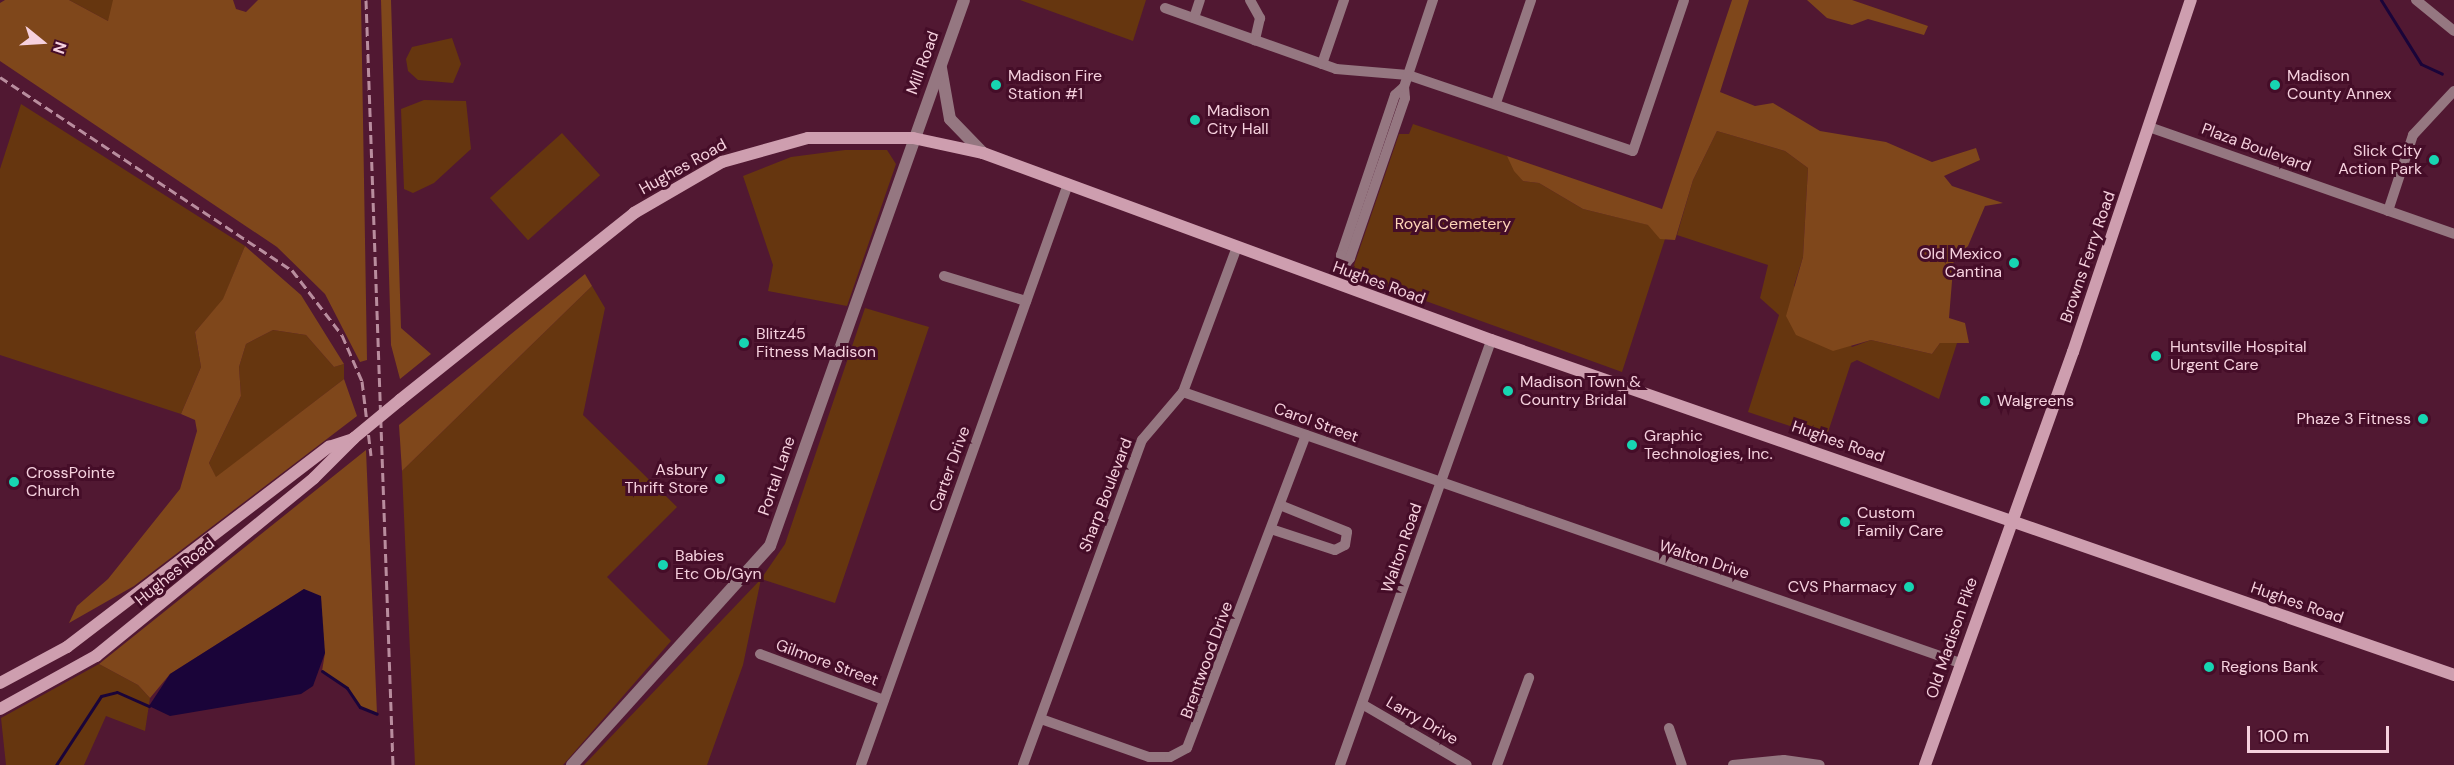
<!DOCTYPE html>
<html>
<head>
<meta charset="utf-8">
<style>
  body { margin:0 }
  #map { position:relative; width:2454px; height:765px; overflow:hidden; background:#511832; font-family:"DM Sans",sans-serif }
  div>[style] { position:absolute }
  .green>* { inset:0; background:#66360f; transform-origin:0 0 }
  .forest>* { inset:0; background:#7f471b }
  .water>* { inset:0; background:#1a0439 }
  .stream>* { height:3px; margin:-1.5px; padding:0 1.5px; transform-origin:1.5px; border-radius:1.5px; background:#1a0439 }
  .minor>* { height:10px; margin:-5px; padding:0 5px; transform-origin:5px; border-radius:5px; background:#957781 }
  .tertiary>* { height:12px; margin:-6px; padding:0 6px; transform-origin:6px; border-radius:6px; background:#957781 }
  .secondary>* { height:12px; margin:-6px; padding:0 6px; transform-origin:6px; border-radius:6px; background:#ce9eaf }
  .rail>* { height:3px; margin-top:-1.5px; transform-origin:0; background:repeating-linear-gradient(90deg,#b98d9e 0 9px,transparent 0 13.5px) }
  .secondary-bridge>* { height:12px; margin:-6px; padding:0 6px; transform-origin:6px; border-radius:6px; background:#ce9eaf }
  .dots>* { width:16px; height:16px; translate:-50% -50%; box-sizing:border-box; border:3px solid #450d28; border-radius:50% }
  span { translate:-50% -50%; white-space:nowrap; text-align:center; line-height:1.15; -webkit-text-stroke:6px #450d28; paint-order:stroke }
  .street-label { font-size:16px; color:#f6d1de }
  .poi-label { font-size:16px; color:#f6d1de }
  .left { translate:0 -50%; text-align:left }
  .right { translate:-100% -50%; text-align:right }
  .park-label { font-size:16px; color:#fdd4b8 }
  .north { position:absolute; left:12px; top:12px; width:60px; height:60px; -webkit-text-stroke:4px #450d28; paint-order:stroke; rotate:108deg; font-size:16px; font-weight:700; line-height:24px; text-align:center; color:#f6d1de }
  .north::after { content:''; display:block; margin:auto; width:21px; height:27px; background:#f6d1de; clip-path:polygon(50% 0,100% 100%,50% 72%,0 100%) }
  .scale { position:absolute; left:2247px; top:726px; width:142px; height:27px; box-sizing:border-box; border:3px solid #f6d1de; border-top:0; padding-left:8px; font-size:18px; line-height:21px; white-space:nowrap; color:#f6d1de; -webkit-text-stroke:4px #450d28; paint-order:stroke }
</style>
</head>
<body>
<div id="map">
  <div class="green">
    <i style="clip-path:polygon(69px 0,113px 0,114px 13px,108px 21px)"></i>
    <i style="clip-path:polygon(1020px 0,1146px 0,1133px 41px)"></i>
    <i style="clip-path:polygon(452px 38px,461px 64px,453px 83px,418px 80px,408px 71px,406px 59px,412px 47px)"></i>
    <i style="clip-path:polygon(424px 100px,466px 101px,471px 149px,434px 183px,413px 193px,404px 189px,401px 109px)"></i>
    <i style="clip-path:polygon(21px 104px,245px 246px,223px 300px,195px 332px,201px 367px,181px 414px,0 355px,0 169px)"></i>
    <i style="clip-path:polygon(1413px 124px,1507px 156px,1523px 181px,1539px 183px,1583px 209px,1649px 225px,1665px 239px,1622px 372px,1351px 274px,1399px 134px,1409px 134px)"></i>
    <i style="clip-path:polygon(1717px 131px,1785px 151px,1808px 168px,1803px 257px,1794px 286px,1852px 347px,1871px 340px,1932px 354px,1940px 343px,1957px 343px,1939px 399px,1857px 360px,1851px 363px,1826px 438px,1748px 412px,1779px 315px,1760px 298px,1768px 265px,1677px 235px,1693px 180px)"></i>
    <i style="left:562px;top:133px;width:57px;height:97px;rotate:48deg"></i>
    <i style="clip-path:polygon(845px 150px,887px 150px,896px 164px,847px 306px,768px 291px,773px 265px,743px 176px,791px 157px)"></i>
    <i style="clip-path:polygon(592px 286px,605px 308px,583px 415px,677px 507px,607px 577px,671px 641px,563px 765px,415px 765px,402px 471px)"></i>
    <i style="clip-path:polygon(865px 308px,929px 327px,835px 603px,761px 579px,743px 665px,707px 765px,584px 765px,761px 579px,785px 544px)"></i>
    <i style="clip-path:polygon(273px 330px,306px 335px,334px 367px,344px 364px,344px 379px,216px 478px,209px 463px,241px 396px,239px 367px,246px 344px)"></i>
    <i style="clip-path:polygon(99px 664px,138px 685px,150px 698px,145px 731px,106px 716px,84px 765px,6px 765px,1px 718px)"></i>
  </div>
  <div class="forest">
    <i style="clip-path:polygon(5px 0,69px 0,108px 21px,113px 0,233px 0,236px 9px,246px 12px,258px 0,361px 0,367px 360px,360px 362px,325px 294px,277px 247px,0 61px,0 3px)"></i>
    <i style="clip-path:polygon(381px 0,391px 0,401px 328px,431px 354px,400px 379px,391px 345px)"></i>
    <i style="clip-path:polygon(1732px 0,1749px 0,1720px 92px,1755px 106px,1773px 103px,1820px 131px,1886px 142px,1932px 162px,1976px 148px,1980px 160px,1944px 176px,1952px 186px,2003px 203px,1985px 206px,1968px 246px,1954px 257px,1949px 318px,1965px 323px,1969px 343px,1940px 343px,1932px 354px,1871px 340px,1833px 351px,1796px 335px,1786px 316px,1803px 257px,1808px 168px,1785px 151px,1717px 131px,1693px 180px,1675px 240px,1660px 239px,1648px 225px,1583px 209px,1539px 183px,1523px 181px,1514px 171px,1507px 156px,1662px 209px)"></i>
    <i style="clip-path:polygon(1807px 0,1852px 0,1928px 26px,1924px 35px,1868px 19px,1852px 25px,1827px 18px)"></i>
    <i style="clip-path:polygon(245px 246px,301px 295px,344px 364px,334px 367px,306px 335px,273px 330px,246px 344px,239px 367px,241px 396px,209px 463px,216px 477px,344px 379px,357px 416px,134px 586px,69px 623px,77px 606px,108px 579px,180px 489px,197px 431px,195px 420px,181px 414px,201px 367px,195px 332px,223px 299px)"></i>
    <i style="clip-path:polygon(585px 274px,592px 286px,402px 471px,399px 425px)"></i>
    <i style="clip-path:polygon(366px 450px,377px 714px,360px 707px,347px 688px,322px 671px,325px 653px,304px 589px,170px 674px,150px 698px,138px 685px,99px 664px)"></i>
  </div>
  <div class="water">
    <i style="clip-path:polygon(304px 589px,321px 596px,325px 653px,313px 686px,301px 694px,170px 716px,149px 706px,170px 674px)"></i>
  </div>
  <div class="stream">
    <i style="left:2381px;top:0;width:75px;rotate:58deg"></i>
    <i style="left:2421px;top:64px;width:23px;rotate:25deg"></i>
    <i style="left:322px;top:671px;width:30px;rotate:34deg"></i>
    <i style="left:347px;top:688px;width:23px;rotate:56deg"></i>
    <i style="left:360px;top:707px;width:18px;rotate:22deg"></i>
    <i style="left:56px;top:765px;width:82px;rotate:-56.9deg"></i>
    <i style="left:101px;top:696px;width:16px;rotate:-14deg"></i>
    <i style="left:117px;top:692px;width:35px;rotate:24deg"></i>
  </div>
  <div class="minor">
    <i style="left:1250px;top:0;width:21px;rotate:61deg"></i>
    <i style="left:1260px;top:18px;width:23px;rotate:103deg"></i>
    <i style="left:2416px;top:0;width:49px;rotate:39.2deg"></i>
    <i style="left:1165px;top:8px;width:182px;rotate:19.6deg"></i>
    <i style="left:1336px;top:69px;width:72px;rotate:4.8deg"></i>
    <i style="left:1408px;top:75px;width:237px;rotate:18.7deg"></i>
    <i style="left:1633px;top:151px;width:159px;rotate:-71.3deg"></i>
    <i style="left:1194px;top:18px;width:19px;rotate:-72deg"></i>
    <i style="left:1322px;top:64px;width:68px;rotate:-71deg"></i>
    <i style="left:1404px;top:87px;width:12px;rotate:138deg"></i>
    <i style="left:1395px;top:95px;width:169px;rotate:108.6deg"></i>
    <i style="left:1341px;top:255px;width:15px;rotate:90deg"></i>
    <i style="left:1341px;top:270px;width:15px;rotate:-53deg"></i>
    <i style="left:1350px;top:258px;width:169px;rotate:-71deg"></i>
    <i style="left:1405px;top:98px;width:11px;rotate:-95deg"></i>
    <i style="left:1404px;top:87px;width:92px;rotate:-71.6deg"></i>
    <i style="left:1496px;top:103px;width:109px;rotate:-71.2deg"></i>
    <i style="left:2149px;top:127px;width:323px;rotate:19.3deg"></i>
    <i style="left:2388px;top:211px;width:80px;rotate:-71.8deg"></i>
    <i style="left:2413px;top:135px;width:60px;rotate:-47deg"></i>
    <i style="left:944px;top:276px;width:86px;rotate:17deg"></i>
    <i style="left:1183px;top:392px;width:823px;rotate:19.23deg"></i>
    <i style="left:1271px;top:529px;width:67px;rotate:18.2deg"></i>
    <i style="left:1335px;top:550px;width:11px;rotate:-27deg"></i>
    <i style="left:1345px;top:545px;width:13px;rotate:-81deg"></i>
    <i style="left:1347px;top:532px;width:72px;rotate:-158.1deg"></i>
    <i style="left:760px;top:654px;width:132px;rotate:20.4deg"></i>
    <i style="left:1362px;top:704px;width:121px;rotate:30.2deg"></i>
    <i style="left:1041px;top:719px;width:114px;rotate:19.4deg"></i>
    <i style="left:1149px;top:757px;width:21px"></i>
    <i style="left:1170px;top:757px;width:19px;rotate:-28deg"></i>
    <i style="left:1187px;top:748px;width:335px;rotate:-69.2deg"></i>
    <i style="left:1669px;top:728px;width:39px;rotate:71deg"></i>
    <i style="left:861px;top:765px;width:617px;rotate:-70.39deg"></i>
    <i style="left:1023px;top:765px;width:346px;rotate:-69.9deg"></i>
    <i style="left:1142px;top:440px;width:63px;rotate:-49.5deg"></i>
    <i style="left:1183px;top:392px;width:155px;rotate:-69.6deg"></i>
    <i style="left:1340px;top:765px;width:451px;rotate:-70.4deg"></i>
    <i style="left:1497px;top:765px;width:93px;rotate:-69.8deg"></i>
    <i style="left:1733px;top:765px;width:51px;rotate:-5.6deg"></i>
    <i style="left:1784px;top:760px;width:36px;rotate:8deg"></i>
  </div>
  <div class="tertiary">
    <i style="left:941px;top:68px;width:52px;rotate:80deg"></i>
    <i style="left:950px;top:119px;width:47px;rotate:45.9deg"></i>
    <i style="left:572px;top:765px;width:295px;rotate:-47.9deg"></i>
    <i style="left:770px;top:546px;width:579px;rotate:-70.44deg"></i>
  </div>
  <div class="secondary">
    <i style="left:400px;top:400px;width:300px;rotate:-38.6deg"></i>
    <i style="left:634px;top:213px;width:102px;rotate:-30.1deg"></i>
    <i style="left:722px;top:162px;width:89px;rotate:-15.6deg"></i>
    <i style="left:808px;top:138px;width:105px"></i>
    <i style="left:913px;top:138px;width:72px;rotate:12.1deg"></i>
    <i style="left:983px;top:153px;width:541px;rotate:20.21deg"></i>
    <i style="left:1491px;top:340px;width:1020px;rotate:19.18deg"></i>
    <i style="left:0;top:683px;width:76px;rotate:-28.2deg"></i>
    <i style="left:67px;top:647px;width:330px;rotate:-37.4deg"></i>
    <i style="left:329px;top:447px;width:25px;rotate:-18deg"></i>
    <i style="left:0;top:709px;width:110px;rotate:-28.9deg"></i>
    <i style="left:96px;top:656px;width:281px;rotate:-39.2deg"></i>
    <i style="left:314px;top:478px;width:57px;rotate:-45deg"></i>
    <i style="left:1925px;top:765px;width:439px;rotate:-70.3deg"></i>
    <i style="left:2073px;top:352px;width:371px;rotate:-71.5deg"></i>
  </div>
  <div class="rail">
    <i style="left:366px;top:0;width:765px;rotate:87.98deg"></i>
    <i style="left:0;top:77px;width:350px;rotate:33.5deg"></i>
    <i style="left:292px;top:270px;width:82px;rotate:52.4deg"></i>
    <i style="left:342px;top:335px;width:50px;rotate:66.5deg"></i>
    <i style="left:362px;top:381px;width:75px;rotate:83.1deg"></i>
  </div>
  <div class="secondary-bridge">
    <i style="left:354px;top:438px;width:60px;rotate:-39.6deg"></i>
  </div>
  <div class="dots">
    <i style="left:996px;top:85px;background:#17d5b2"></i>
    <i style="left:2275px;top:85px;background:#17d5b2"></i>
    <i style="left:1195px;top:120px;background:#17d5b2"></i>
    <i style="left:2434px;top:160px;background:#17d5b2"></i>
    <i style="left:2014px;top:263px;background:#17d5b2"></i>
    <i style="left:744px;top:343px;background:#17d5b2"></i>
    <i style="left:2156px;top:356px;background:#17d5b2"></i>
    <i style="left:1508px;top:391px;background:#17d5b2"></i>
    <i style="left:1985px;top:401px;background:#17d5b2"></i>
    <i style="left:2423px;top:419px;background:#17d5b2"></i>
    <i style="left:1632px;top:445px;background:#17d5b2"></i>
    <i style="left:720px;top:479px;background:#17d5b2"></i>
    <i style="left:14px;top:482px;background:#17d5b2"></i>
    <i style="left:1845px;top:522px;background:#17d5b2"></i>
    <i style="left:663px;top:565px;background:#17d5b2"></i>
    <i style="left:1909px;top:587px;background:#17d5b2"></i>
    <i style="left:2209px;top:667px;background:#17d5b2"></i>
  </div>
  <div class="street-label">
    <span style="left:923px;top:63px;rotate:-70deg">Mill Road</span>
    <span style="left:2256px;top:148px;rotate:20deg">Plaza Boulevard</span>
    <span style="left:683px;top:167px;rotate:-29deg">Hughes Road</span>
    <span style="left:2088px;top:257px;rotate:-71deg">Browns Ferry Road</span>
    <span style="left:1379px;top:283px;rotate:20deg">Hughes Road</span>
    <span style="left:1316px;top:423px;rotate:20deg">Carol Street</span>
    <span style="left:1838px;top:442px;rotate:19deg">Hughes Road</span>
    <span style="left:950px;top:469px;rotate:-70deg">Carter Drive</span>
    <span style="left:777px;top:476px;rotate:-71deg">Portal Lane</span>
    <span style="left:1106px;top:495px;rotate:-69deg">Sharp Boulevard</span>
    <span style="left:1402px;top:548px;rotate:-71deg">Walton Road</span>
    <span style="left:1704px;top:560px;rotate:18deg">Walton Drive</span>
    <span style="left:175px;top:572px;rotate:-39deg">Hughes Road</span>
    <span style="left:2297px;top:603px;rotate:19deg">Hughes Road</span>
    <span style="left:1952px;top:638px;rotate:-71deg">Old Madison Pike</span>
    <span style="left:1207px;top:660px;rotate:-70deg">Brentwood Drive</span>
    <span style="left:827px;top:663px;rotate:20deg">Gilmore Street</span>
    <span style="left:1422px;top:721px;rotate:30deg">Larry Drive</span>
  </div>
  <div class="poi-label">
    <span class="left" style="left:1008px;top:85px">Madison Fire<br>Station #1</span>
    <span class="left" style="left:2287px;top:85px">Madison<br>County Annex</span>
    <span class="left" style="left:1207px;top:120px">Madison<br>City Hall</span>
    <span class="right" style="left:2422px;top:160px">Slick City<br>Action Park</span>
    <span class="right" style="left:2002px;top:263px">Old Mexico<br>Cantina</span>
    <span class="left" style="left:756px;top:343px">Blitz45<br>Fitness Madison</span>
    <span class="left" style="left:2170px;top:356px">Huntsville Hospital<br>Urgent Care</span>
    <span class="left" style="left:1520px;top:391px">Madison Town &amp;<br>Country Bridal</span>
    <span class="left" style="left:1997px;top:401px">Walgreens</span>
    <span class="right" style="left:2411px;top:419px">Phaze 3 Fitness</span>
    <span class="left" style="left:1644px;top:445px">Graphic<br>Technologies, Inc.</span>
    <span class="right" style="left:708px;top:479px">Asbury<br>Thrift Store</span>
    <span class="left" style="left:26px;top:482px">CrossPointe<br>Church</span>
    <span class="left" style="left:1857px;top:522px">Custom<br>Family Care</span>
    <span class="left" style="left:675px;top:565px">Babies<br>Etc Ob/Gyn</span>
    <span class="right" style="left:1897px;top:587px">CVS Pharmacy</span>
    <span class="left" style="left:2221px;top:667px">Regions Bank</span>
  </div>
  <div class="park-label">
    <span style="left:1453px;top:224px">Royal Cemetery</span>
  </div>
  <div class="north">N</div>
  <div class="scale">100 m</div>
</div>
</body>
</html>
